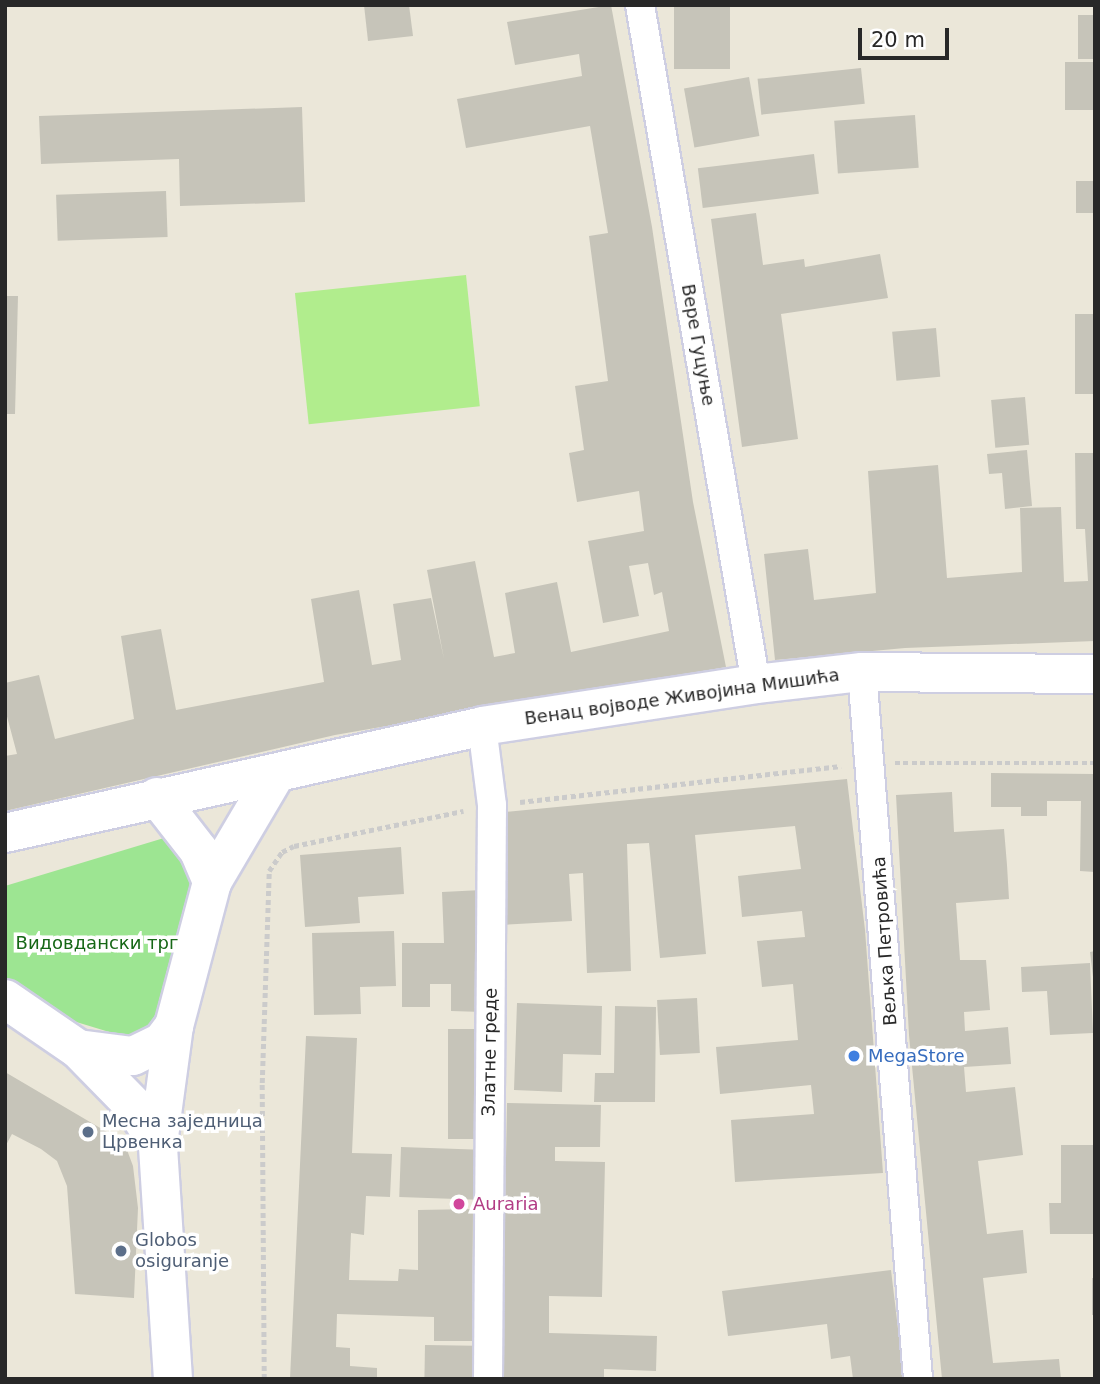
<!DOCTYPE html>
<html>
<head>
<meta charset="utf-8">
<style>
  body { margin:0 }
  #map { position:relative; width:1100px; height:1384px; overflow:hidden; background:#ebe7d9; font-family:"DejaVu Sans",sans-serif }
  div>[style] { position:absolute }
  .green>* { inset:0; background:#9de592 }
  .pitch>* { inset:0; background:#b1ed8d; transform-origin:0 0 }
  .building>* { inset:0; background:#c6c4b9; transform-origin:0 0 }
  .path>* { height:4.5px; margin-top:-2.25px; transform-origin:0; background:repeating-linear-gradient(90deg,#cbcbcb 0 5px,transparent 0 8.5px) }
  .roads { filter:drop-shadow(2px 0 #cecee2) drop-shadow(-2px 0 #cecee2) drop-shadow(0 2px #cecee2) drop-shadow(0 -2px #cecee2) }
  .street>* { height:28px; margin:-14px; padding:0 14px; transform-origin:14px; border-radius:14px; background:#fff }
  .secondary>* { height:38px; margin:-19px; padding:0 19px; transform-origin:19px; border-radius:19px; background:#fff }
  .dots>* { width:19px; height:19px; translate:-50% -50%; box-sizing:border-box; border:4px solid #fff; border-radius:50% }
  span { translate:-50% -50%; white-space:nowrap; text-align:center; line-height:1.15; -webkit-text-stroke:7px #fff; paint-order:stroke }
  .street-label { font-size:18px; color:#282828 }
  .park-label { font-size:18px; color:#166716 }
  .shop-label { font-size:18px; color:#366cbe }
  .left { translate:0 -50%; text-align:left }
  .service-label { font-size:18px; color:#4e5e75 }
  .hotel-label { font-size:18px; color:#b23c85 }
  .frame { position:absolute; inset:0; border:7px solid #282828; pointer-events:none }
  .scale { position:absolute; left:858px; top:28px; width:91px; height:32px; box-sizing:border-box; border:4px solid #282828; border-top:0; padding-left:9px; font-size:21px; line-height:24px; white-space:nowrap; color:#282828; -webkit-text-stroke:5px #fff; paint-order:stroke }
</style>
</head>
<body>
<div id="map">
  <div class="green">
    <i style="clip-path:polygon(164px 838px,180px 842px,200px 865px,160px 1007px,150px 1028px,129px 1038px,50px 1014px,5px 986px,5px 886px)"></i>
  </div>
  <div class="pitch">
    <i style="left:466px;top:275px;width:132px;height:172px;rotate:84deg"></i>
  </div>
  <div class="building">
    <i style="clip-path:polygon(364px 5px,409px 5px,413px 36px,368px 41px)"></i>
    <i style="clip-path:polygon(611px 5px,652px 227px,693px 502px,726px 667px,335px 735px,5px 811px,5px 756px,17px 754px,5px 709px,5px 683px,39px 675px,55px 739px,134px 719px,121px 636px,161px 629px,176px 710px,324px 682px,311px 599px,359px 590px,372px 665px,401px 660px,393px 604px,431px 598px,444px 659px,427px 570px,475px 561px,494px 657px,515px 653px,505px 593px,557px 582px,571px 652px,669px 631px,662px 592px,654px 595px,648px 563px,629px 566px,639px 616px,603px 623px,588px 541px,644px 531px,639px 491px,577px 502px,569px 453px,584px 450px,575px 386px,608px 381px,589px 236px,608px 233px,590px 126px,466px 148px,457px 99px,582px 76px,579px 54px,515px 65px,507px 22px)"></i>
    <i style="left:674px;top:5px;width:56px;height:64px"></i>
    <i style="left:1078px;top:15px;width:17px;height:44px"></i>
    <i style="left:1095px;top:62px;width:48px;height:30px;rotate:90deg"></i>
    <i style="left:861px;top:68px;width:36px;height:104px;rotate:84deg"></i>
    <i style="left:749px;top:77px;width:60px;height:66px;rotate:80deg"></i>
    <i style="clip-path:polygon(302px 107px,305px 202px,180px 206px,179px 159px,41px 164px,39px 116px)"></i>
    <i style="left:915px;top:115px;width:53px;height:81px;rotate:86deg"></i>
    <i style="left:814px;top:154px;width:40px;height:117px;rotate:83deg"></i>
    <i style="left:1076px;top:181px;width:19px;height:32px"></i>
    <i style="left:166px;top:191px;width:46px;height:110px;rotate:88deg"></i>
    <i style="clip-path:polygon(756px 213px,763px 265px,804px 259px,805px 267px,880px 254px,888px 298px,781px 314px,798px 439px,742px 447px,711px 219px)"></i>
    <i style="clip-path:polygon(5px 296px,18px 296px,15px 414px,5px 414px)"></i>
    <i style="left:1075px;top:314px;width:20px;height:80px"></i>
    <i style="left:936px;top:328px;width:49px;height:44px;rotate:85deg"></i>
    <i style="left:1025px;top:397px;width:48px;height:34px;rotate:85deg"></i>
    <i style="clip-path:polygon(1027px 450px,1032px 506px,1005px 509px,1002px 473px,989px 474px,987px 454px)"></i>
    <i style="clip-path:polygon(1075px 453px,1095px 453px,1095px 641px,905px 648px,775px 660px,764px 554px,808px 549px,814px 600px,876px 593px,868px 471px,938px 465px,947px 578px,1022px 572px,1020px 508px,1061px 507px,1064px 582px,1088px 581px,1085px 529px,1076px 529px)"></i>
    <i style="clip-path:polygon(991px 773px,1095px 774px,1095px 872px,1080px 871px,1081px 801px,1047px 801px,1047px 816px,1021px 816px,1021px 807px,991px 807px)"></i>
    <i style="clip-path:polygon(847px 779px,865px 930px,883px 1173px,735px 1182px,731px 1120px,814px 1114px,811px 1085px,720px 1094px,716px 1047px,798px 1040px,793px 984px,762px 987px,757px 941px,805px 937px,802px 911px,742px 917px,738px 876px,801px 869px,795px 826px,695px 835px,706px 954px,660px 958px,649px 843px,627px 844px,631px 971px,587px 973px,583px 873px,569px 874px,572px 921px,500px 925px,494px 813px)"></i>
    <i style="clip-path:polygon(952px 792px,954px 832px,1004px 829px,1007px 865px,1009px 899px,956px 903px,960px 960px,986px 960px,990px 1010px,964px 1012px,965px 1031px,1008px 1027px,1011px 1064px,964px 1067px,966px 1092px,1015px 1087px,1023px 1155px,978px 1161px,987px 1234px,1023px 1230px,1027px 1273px,983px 1278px,993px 1363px,1059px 1359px,1061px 1379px,942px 1379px,909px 1035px,896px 795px)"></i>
    <i style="clip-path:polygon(401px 847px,404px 894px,358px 897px,360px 923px,305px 927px,300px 855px)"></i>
    <i style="clip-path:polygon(482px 890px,483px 1012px,451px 1011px,451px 984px,430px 984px,430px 1007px,402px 1007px,402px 943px,444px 943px,442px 892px)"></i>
    <i style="clip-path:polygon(394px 931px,396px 986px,360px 987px,361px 1014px,314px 1015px,312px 933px)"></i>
    <i style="clip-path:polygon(1095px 951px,1095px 977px,1093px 977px,1090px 952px)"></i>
    <i style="clip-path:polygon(1090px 963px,1093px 1033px,1050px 1035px,1047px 991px,1022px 992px,1021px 967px)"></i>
    <i style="left:697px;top:998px;width:55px;height:40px;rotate:87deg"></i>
    <i style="clip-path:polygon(517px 1003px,602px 1006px,601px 1055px,563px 1054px,562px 1092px,514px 1090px)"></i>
    <i style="clip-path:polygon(615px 1006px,656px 1007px,655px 1102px,594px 1102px,595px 1073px,614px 1073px)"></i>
    <i style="left:448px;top:1029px;width:34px;height:110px"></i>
    <i style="clip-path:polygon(306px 1036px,357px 1038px,352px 1153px,392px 1154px,390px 1197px,366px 1196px,364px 1235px,351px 1233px,349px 1280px,398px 1281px,399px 1269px,418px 1270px,418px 1210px,473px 1209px,472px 1341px,434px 1341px,434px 1317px,337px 1314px,336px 1347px,350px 1348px,350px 1366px,377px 1368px,377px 1379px,290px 1379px)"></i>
    <i style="clip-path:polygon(5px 1072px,124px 1142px,133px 1166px,138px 1208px,134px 1298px,75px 1294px,67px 1186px,57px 1161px,41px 1149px,12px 1134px,5px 1147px)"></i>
    <i style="clip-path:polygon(507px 1103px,601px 1105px,600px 1147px,555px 1147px,555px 1161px,605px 1162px,602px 1297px,549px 1296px,549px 1333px,657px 1336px,656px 1371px,604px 1369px,604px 1379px,502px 1379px)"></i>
    <i style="clip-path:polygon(1061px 1145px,1095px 1145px,1095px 1234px,1050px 1234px,1049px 1203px,1061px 1203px)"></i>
    <i style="left:401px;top:1147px;width:79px;height:50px;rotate:2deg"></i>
    <i style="clip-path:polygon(891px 1270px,904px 1379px,853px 1379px,850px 1356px,831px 1359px,827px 1324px,728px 1336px,722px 1291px)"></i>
    <i style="left:1092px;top:1278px;width:3px;height:37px"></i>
    <i style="left:425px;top:1345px;width:50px;height:34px;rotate:1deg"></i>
  </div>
  <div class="path">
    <i style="left:895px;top:763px;width:200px"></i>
    <i style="left:520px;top:802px;width:323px;rotate:-6.4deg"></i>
    <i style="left:264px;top:1379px;width:296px;rotate:-90.4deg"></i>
    <i style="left:262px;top:1083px;width:212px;rotate:-88.1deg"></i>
    <i style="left:269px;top:871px;width:23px;rotate:-56deg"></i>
    <i style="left:282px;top:852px;width:13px;rotate:-27deg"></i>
    <i style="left:294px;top:846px;width:173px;rotate:-11.7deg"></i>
  </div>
  <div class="roads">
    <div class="street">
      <i style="left:640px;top:5px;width:689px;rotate:80.31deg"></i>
      <i style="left:862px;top:672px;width:709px;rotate:85.47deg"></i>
      <i style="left:482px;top:726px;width:80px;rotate:82.8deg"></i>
      <i style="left:492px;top:805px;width:574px;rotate:90.4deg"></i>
    </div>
    <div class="secondary">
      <i style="left:157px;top:797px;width:68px;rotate:52.1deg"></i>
      <i style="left:199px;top:851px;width:34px;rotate:67deg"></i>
      <i style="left:5px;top:833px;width:489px;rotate:-12.6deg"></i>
      <i style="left:482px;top:726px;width:277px;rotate:-8.7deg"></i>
      <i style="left:756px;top:684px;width:107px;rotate:-6.5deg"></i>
      <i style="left:862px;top:672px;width:233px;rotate:0.5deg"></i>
      <i style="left:5px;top:999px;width:88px;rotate:34.4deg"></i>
      <i style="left:78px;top:1049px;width:80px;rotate:45.5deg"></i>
      <i style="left:134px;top:1106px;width:45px;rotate:57.7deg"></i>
      <i style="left:78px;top:1049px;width:55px;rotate:7.3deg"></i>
      <i style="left:133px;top:1056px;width:32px;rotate:-26deg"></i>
      <i style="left:162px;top:1042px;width:20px;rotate:-53deg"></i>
      <i style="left:173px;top:1379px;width:235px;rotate:-93.7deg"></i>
      <i style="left:158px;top:1144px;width:119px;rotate:-82.3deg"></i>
      <i style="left:174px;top:1026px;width:149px;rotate:-75.2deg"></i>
      <i style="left:212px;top:882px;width:124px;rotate:-59.5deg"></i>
    </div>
  </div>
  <div class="dots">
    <i style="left:854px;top:1056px;background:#3f7fe0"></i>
    <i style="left:88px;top:1132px;background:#5c6f8a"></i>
    <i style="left:459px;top:1204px;background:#d1479c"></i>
    <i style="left:121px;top:1251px;background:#5c6f8a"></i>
  </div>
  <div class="street-label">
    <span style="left:698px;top:345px;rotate:80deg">Вере Гуцуње</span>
    <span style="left:682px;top:697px;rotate:-8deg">Венац војводе Живојина Мишића</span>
    <span style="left:885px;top:941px;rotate:-94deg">Вељка Петровића</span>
    <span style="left:490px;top:1052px;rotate:-89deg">Златне греде</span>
  </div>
  <div class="park-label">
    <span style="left:97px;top:943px">Видовдански трг</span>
  </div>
  <div class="shop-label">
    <span class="left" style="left:868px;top:1056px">MegaStore</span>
  </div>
  <div class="service-label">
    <span class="left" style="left:102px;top:1132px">Месна заједница<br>Црвенка</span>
    <span class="left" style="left:135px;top:1251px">Globos<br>osiguranje</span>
  </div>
  <div class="hotel-label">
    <span class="left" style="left:473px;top:1204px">Auraria</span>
  </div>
  <div class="frame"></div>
  <div class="scale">20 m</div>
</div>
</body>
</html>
